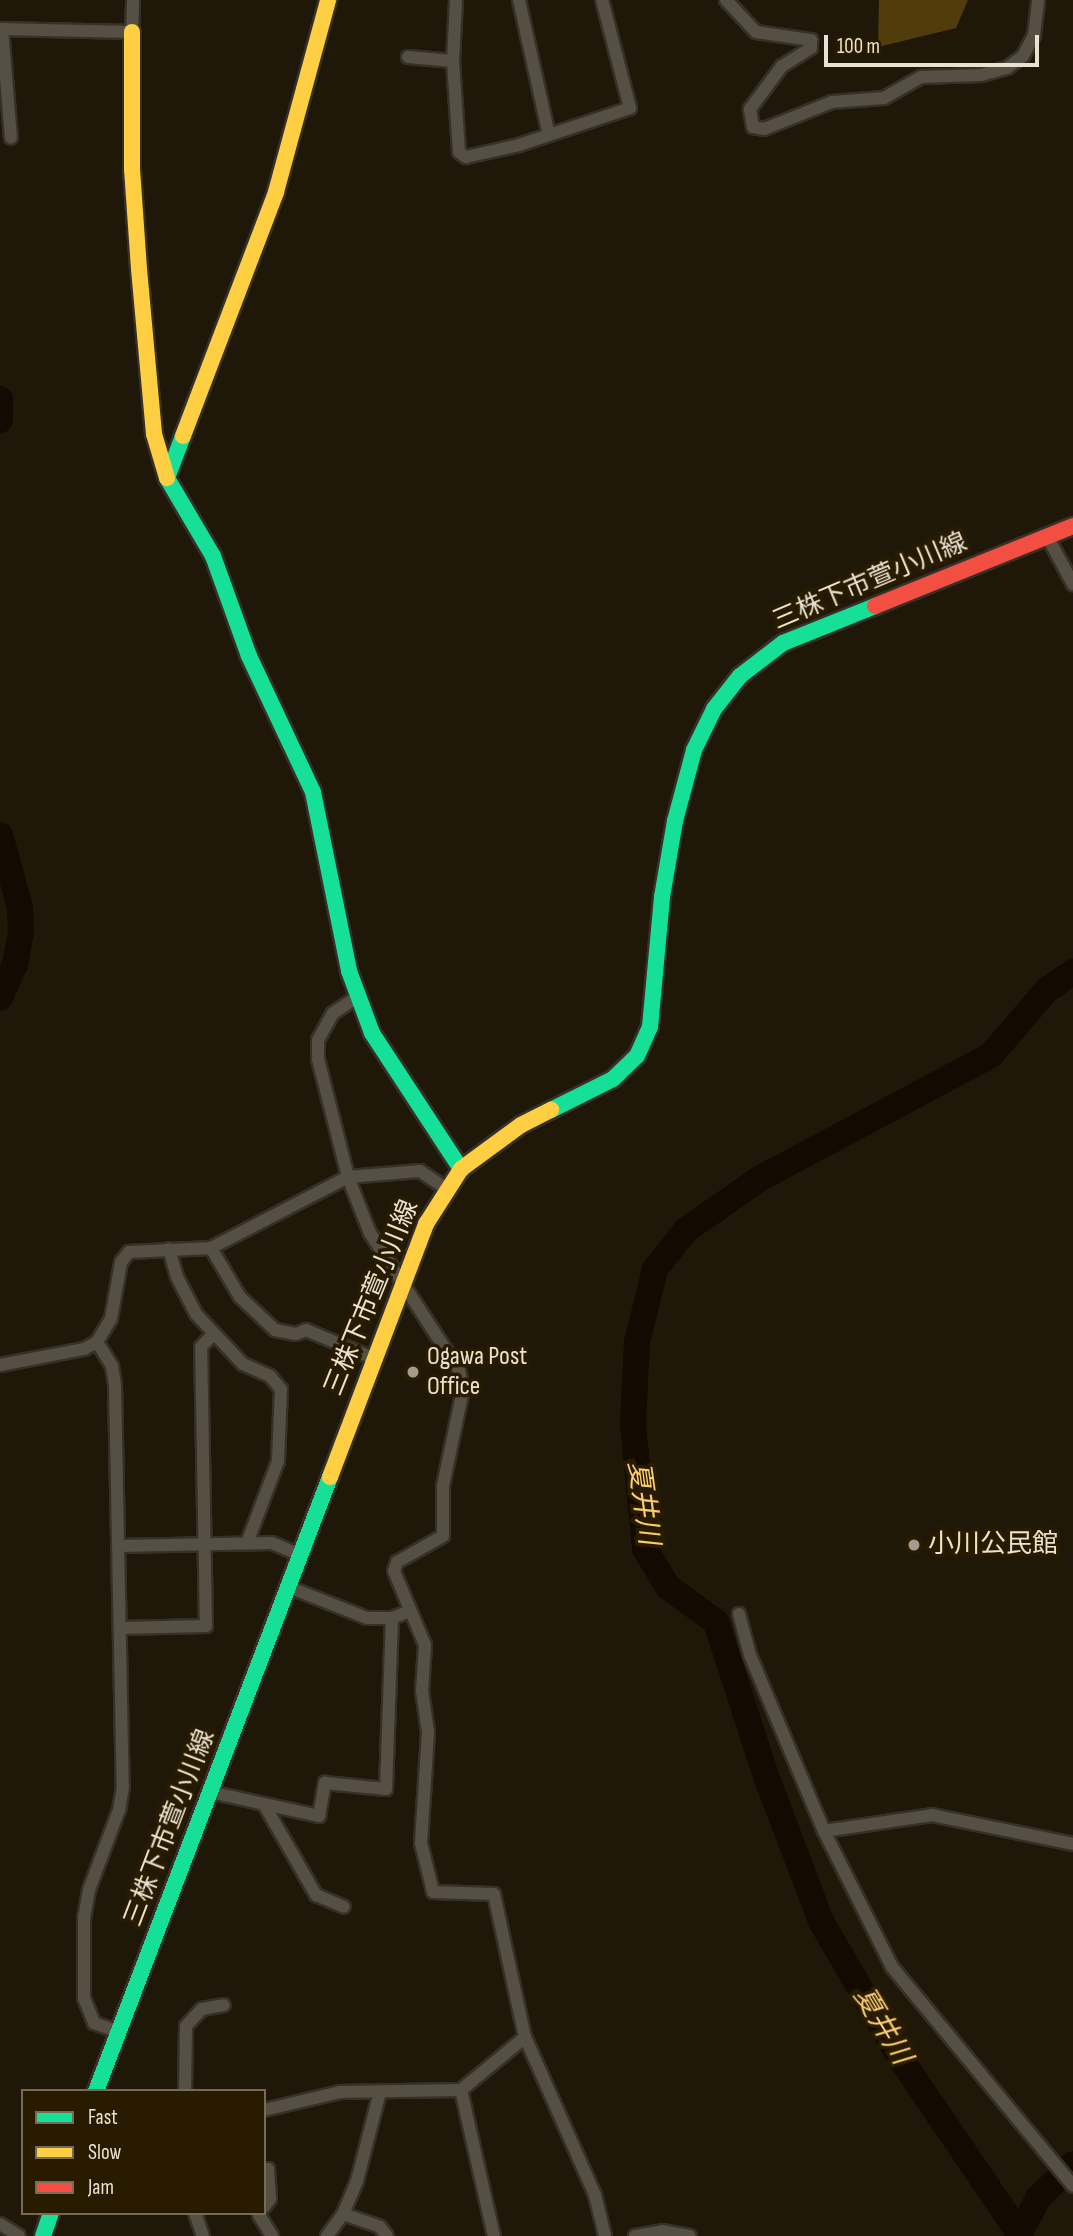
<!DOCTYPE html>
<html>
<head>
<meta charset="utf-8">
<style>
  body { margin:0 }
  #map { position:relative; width:1073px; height:2236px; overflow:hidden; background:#1f1809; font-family:"Sofia Sans Condensed","Noto Sans JP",sans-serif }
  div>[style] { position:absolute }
  .forest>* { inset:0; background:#513d0c }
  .river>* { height:26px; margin:-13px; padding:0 13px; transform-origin:13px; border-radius:13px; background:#130a01 }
  .roads { filter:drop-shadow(2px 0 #363127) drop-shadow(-2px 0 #363127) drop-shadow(0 2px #363127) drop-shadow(0 -2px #363127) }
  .street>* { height:12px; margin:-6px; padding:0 6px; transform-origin:6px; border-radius:6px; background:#564f44 }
  .fast>* { height:16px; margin:-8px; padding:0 8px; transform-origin:8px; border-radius:8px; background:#16e098 }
  .slow>* { height:16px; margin:-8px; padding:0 8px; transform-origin:8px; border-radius:8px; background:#ffcf43 }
  .jam>* { height:16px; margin:-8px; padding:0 8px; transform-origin:8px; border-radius:8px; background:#f24e42 }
  .dots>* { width:19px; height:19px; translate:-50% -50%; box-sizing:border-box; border:4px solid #281b00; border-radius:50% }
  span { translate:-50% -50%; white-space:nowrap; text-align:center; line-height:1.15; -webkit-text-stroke:7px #281b00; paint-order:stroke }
  .street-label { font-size:26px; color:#eae2d1 }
  .poi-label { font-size:26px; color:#eae2d1 }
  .left { translate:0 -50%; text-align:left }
  .water-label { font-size:28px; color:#fbce71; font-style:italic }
  .legend { position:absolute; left:21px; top:2089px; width:245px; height:126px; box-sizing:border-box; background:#281b00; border:2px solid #766b54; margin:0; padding:9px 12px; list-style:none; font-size:21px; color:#eae2d1 }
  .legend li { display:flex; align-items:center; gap:14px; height:35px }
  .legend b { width:35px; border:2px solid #766b54 }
  .scale { position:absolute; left:824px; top:35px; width:215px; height:32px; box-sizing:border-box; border:4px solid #eae2d1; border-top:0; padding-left:9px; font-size:21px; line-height:24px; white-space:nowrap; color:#eae2d1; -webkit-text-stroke:5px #281b00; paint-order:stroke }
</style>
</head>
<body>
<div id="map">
  <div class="forest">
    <i style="clip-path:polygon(879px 0,968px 0,956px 28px,878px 47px)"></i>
  </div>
  <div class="river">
    <i style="left:0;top:399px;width:21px;rotate:90deg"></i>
    <i style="left:0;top:835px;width:75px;rotate:74.5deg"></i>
    <i style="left:20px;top:907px;width:24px;rotate:88deg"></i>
    <i style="left:21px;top:931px;width:34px;rotate:100deg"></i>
    <i style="left:15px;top:964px;width:37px;rotate:114deg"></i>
    <i style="left:1019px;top:2234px;width:42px;rotate:-61.6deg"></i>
    <i style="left:1039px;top:2197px;width:47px;rotate:-44.1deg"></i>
    <i style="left:1021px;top:2236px;width:212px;rotate:-124.2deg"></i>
    <i style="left:902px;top:2061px;width:162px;rotate:-120.1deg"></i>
    <i style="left:821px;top:1921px;width:155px;rotate:-110.8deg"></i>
    <i style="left:766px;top:1776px;width:162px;rotate:-108deg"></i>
    <i style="left:716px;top:1622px;width:59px;rotate:-143.9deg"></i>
    <i style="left:668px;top:1587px;width:44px;rotate:-121.2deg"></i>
    <i style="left:645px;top:1549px;width:126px;rotate:-95.5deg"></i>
    <i style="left:633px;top:1424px;width:82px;rotate:-87.2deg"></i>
    <i style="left:637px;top:1342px;width:75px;rotate:-76.1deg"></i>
    <i style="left:655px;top:1269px;width:50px;rotate:-51.5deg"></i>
    <i style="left:686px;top:1230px;width:89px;rotate:-34.9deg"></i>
    <i style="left:759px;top:1179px;width:263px;rotate:-28.1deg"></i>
    <i style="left:991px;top:1055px;width:86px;rotate:-49.3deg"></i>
    <i style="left:1047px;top:990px;width:32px;rotate:-35deg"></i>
  </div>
  <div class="roads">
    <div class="street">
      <i style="left:456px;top:0;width:61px;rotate:92.8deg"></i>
      <i style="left:453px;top:61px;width:91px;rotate:86.2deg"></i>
      <i style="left:459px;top:152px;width:9px;rotate:36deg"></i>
      <i style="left:466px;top:157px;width:54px;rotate:-12.8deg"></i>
      <i style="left:519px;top:145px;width:117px;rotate:-18.4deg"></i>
      <i style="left:630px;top:108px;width:112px;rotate:-104.5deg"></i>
      <i style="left:519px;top:0;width:138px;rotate:77.5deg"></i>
      <i style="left:726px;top:0;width:44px;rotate:46.8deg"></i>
      <i style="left:756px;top:32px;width:56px;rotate:8.3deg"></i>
      <i style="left:811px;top:40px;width:8px;rotate:90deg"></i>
      <i style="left:811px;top:48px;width:34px;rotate:148deg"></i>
      <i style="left:782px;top:66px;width:54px;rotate:126.7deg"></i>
      <i style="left:750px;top:109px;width:18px;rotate:81deg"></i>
      <i style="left:753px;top:127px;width:11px;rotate:10deg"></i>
      <i style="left:764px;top:129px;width:73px;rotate:-21.7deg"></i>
      <i style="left:832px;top:102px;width:52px;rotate:-4.4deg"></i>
      <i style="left:884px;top:98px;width:43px;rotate:-29.6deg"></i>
      <i style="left:921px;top:77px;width:60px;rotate:-1.9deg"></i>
      <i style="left:981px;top:75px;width:27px;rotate:-15deg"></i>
      <i style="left:1007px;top:68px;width:20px;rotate:-37deg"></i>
      <i style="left:1023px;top:56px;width:24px;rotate:-62deg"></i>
      <i style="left:1034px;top:35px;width:35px;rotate:-83deg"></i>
      <i style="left:0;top:29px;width:132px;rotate:1.3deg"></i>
      <i style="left:132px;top:32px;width:32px;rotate:-88deg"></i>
      <i style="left:2px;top:29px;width:109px;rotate:85.3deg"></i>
      <i style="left:408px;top:57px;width:45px;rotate:5.1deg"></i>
      <i style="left:1047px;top:536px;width:55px;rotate:61.6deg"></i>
      <i style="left:357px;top:997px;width:29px;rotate:146deg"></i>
      <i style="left:333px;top:1013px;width:31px;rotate:119deg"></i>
      <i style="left:318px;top:1040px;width:19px;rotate:90deg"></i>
      <i style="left:318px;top:1059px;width:122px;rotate:75.7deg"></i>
      <i style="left:348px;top:1177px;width:60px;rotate:68.6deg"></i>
      <i style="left:370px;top:1233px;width:163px;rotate:57deg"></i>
      <i style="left:459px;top:1370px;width:20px;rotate:79deg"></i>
      <i style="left:463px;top:1390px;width:98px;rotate:101.8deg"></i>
      <i style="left:443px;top:1486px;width:50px;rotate:90deg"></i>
      <i style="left:443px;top:1536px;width:53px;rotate:150.5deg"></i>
      <i style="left:397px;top:1562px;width:9px;rotate:108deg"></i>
      <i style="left:394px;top:1571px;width:80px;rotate:67.3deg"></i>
      <i style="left:425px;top:1645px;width:46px;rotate:93.7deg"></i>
      <i style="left:422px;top:1691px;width:41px;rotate:81.7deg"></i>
      <i style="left:428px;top:1732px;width:111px;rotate:93.6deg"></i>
      <i style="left:421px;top:1843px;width:50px;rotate:76.2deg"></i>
      <i style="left:433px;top:1892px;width:61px;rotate:1.9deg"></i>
      <i style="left:494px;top:1894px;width:146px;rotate:77.8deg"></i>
      <i style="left:525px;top:2037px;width:173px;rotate:66.1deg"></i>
      <i style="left:595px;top:2195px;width:42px;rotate:76.3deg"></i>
      <i style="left:211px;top:1248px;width:57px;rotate:59.4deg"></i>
      <i style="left:240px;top:1297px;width:48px;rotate:43.3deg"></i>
      <i style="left:275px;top:1330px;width:21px;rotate:11deg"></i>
      <i style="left:296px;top:1334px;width:11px;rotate:-22deg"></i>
      <i style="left:306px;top:1330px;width:73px;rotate:22.7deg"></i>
      <i style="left:169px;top:1249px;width:29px;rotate:74deg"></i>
      <i style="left:177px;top:1277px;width:42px;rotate:62.8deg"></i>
      <i style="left:196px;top:1314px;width:69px;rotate:46.8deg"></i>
      <i style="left:243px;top:1364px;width:30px;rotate:24deg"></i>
      <i style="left:270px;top:1376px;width:17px;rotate:50deg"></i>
      <i style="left:281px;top:1389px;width:72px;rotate:92.4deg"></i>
      <i style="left:278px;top:1461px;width:88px;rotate:110.7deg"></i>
      <i style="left:97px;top:1342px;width:28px;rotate:58deg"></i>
      <i style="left:112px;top:1366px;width:19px;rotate:81deg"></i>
      <i style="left:115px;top:1385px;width:401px;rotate:88.9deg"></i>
      <i style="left:123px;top:1786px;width:24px;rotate:99deg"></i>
      <i style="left:119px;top:1810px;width:85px;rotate:110.6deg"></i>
      <i style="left:89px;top:1890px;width:28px;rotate:100deg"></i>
      <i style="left:84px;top:1918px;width:80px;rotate:90deg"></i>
      <i style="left:84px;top:1998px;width:27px;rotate:68deg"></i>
      <i style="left:94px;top:2023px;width:27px;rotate:20deg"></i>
      <i style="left:0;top:1365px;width:86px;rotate:-10.8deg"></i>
      <i style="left:84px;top:1349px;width:15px;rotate:-28deg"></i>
      <i style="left:97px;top:1342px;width:27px;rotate:-59deg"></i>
      <i style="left:111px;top:1319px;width:58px;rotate:-80deg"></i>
      <i style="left:121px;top:1262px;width:13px;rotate:-51deg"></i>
      <i style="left:129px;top:1252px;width:82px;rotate:-2.8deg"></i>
      <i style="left:211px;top:1248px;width:154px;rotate:-27.4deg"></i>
      <i style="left:348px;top:1177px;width:72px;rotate:-4.8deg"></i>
      <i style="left:420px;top:1171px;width:30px;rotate:34deg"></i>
      <i style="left:118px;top:1546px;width:154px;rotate:-1.1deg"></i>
      <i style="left:272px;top:1543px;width:28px;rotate:23deg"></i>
      <i style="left:286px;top:1586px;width:87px;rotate:21.6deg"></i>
      <i style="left:367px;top:1618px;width:25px"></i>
      <i style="left:392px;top:1618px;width:19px;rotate:-21deg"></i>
      <i style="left:739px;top:1614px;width:42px;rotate:75deg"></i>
      <i style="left:750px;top:1655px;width:191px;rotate:67.2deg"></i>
      <i style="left:824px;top:1831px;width:152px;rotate:63.4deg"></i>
      <i style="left:892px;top:1967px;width:284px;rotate:50.4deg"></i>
      <i style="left:120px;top:1628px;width:86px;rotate:-1.3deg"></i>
      <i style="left:206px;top:1626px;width:279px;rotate:-91deg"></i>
      <i style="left:201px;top:1347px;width:19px;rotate:-47deg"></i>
      <i style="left:210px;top:1792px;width:112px;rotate:12.4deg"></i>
      <i style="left:319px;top:1816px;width:34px;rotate:-80deg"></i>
      <i style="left:325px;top:1783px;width:61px;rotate:5.6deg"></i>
      <i style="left:386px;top:1789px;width:171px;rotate:-88deg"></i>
      <i style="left:265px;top:1806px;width:103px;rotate:60.2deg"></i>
      <i style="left:316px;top:1895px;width:30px;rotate:23deg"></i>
      <i style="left:824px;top:1831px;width:109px;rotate:-8.4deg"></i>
      <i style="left:932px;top:1815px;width:144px;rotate:11.6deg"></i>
      <i style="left:461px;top:2090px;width:150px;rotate:77.3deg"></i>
      <i style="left:185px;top:2091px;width:65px;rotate:-89.1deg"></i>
      <i style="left:186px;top:2026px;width:23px;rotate:-47deg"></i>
      <i style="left:202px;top:2009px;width:22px;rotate:-10deg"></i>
      <i style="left:264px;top:2110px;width:78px;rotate:-13.3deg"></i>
      <i style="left:340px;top:2092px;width:121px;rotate:-0.9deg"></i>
      <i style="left:461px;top:2090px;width:83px;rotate:-39.6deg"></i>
      <i style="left:264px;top:2169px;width:4px"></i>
      <i style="left:268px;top:2169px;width:30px;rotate:86deg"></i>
      <i style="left:270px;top:2199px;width:10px;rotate:127deg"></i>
      <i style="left:195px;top:2213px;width:24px;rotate:71deg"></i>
      <i style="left:343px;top:2214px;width:39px;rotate:19deg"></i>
      <i style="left:380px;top:2227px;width:11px;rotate:52deg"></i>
      <i style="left:259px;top:2215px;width:25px;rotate:58deg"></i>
      <i style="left:0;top:2224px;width:22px;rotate:32deg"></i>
      <i style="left:327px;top:2236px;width:27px;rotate:-54deg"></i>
      <i style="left:343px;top:2214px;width:36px;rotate:-67deg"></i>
      <i style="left:357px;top:2181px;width:92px;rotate:-75.5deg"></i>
      <i style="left:635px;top:2236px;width:27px;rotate:-10deg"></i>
      <i style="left:662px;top:2231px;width:28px;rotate:10deg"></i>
    </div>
    <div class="fast">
      <i style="left:183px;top:436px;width:45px;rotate:110.9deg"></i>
      <i style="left:167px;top:478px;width:91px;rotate:59.5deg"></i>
      <i style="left:213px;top:556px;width:106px;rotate:70.2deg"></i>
      <i style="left:249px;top:656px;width:150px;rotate:64.8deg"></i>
      <i style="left:313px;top:792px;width:183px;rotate:78.6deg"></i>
      <i style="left:349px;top:971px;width:66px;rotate:69.6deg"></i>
      <i style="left:372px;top:1033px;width:163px;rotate:56.8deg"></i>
      <i style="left:551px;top:1110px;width:69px;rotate:-26.6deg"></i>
      <i style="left:613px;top:1079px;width:33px;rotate:-44deg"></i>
      <i style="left:637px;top:1056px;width:32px;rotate:-66deg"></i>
      <i style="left:650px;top:1027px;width:131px;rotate:-84.7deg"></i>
      <i style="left:662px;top:897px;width:77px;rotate:-80.3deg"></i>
      <i style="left:675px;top:821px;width:73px;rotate:-75deg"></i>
      <i style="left:694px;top:750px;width:46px;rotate:-64deg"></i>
      <i style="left:714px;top:709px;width:42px;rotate:-51.8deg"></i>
      <i style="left:740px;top:676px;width:54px;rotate:-37.5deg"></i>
      <i style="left:783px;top:643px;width:99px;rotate:-21.9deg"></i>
      <i style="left:96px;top:2091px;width:657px;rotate:-69.14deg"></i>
      <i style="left:43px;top:2236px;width:24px;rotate:-71deg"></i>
    </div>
    <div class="slow">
      <i style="left:132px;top:32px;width:137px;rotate:90deg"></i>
      <i style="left:132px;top:169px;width:100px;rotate:86deg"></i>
      <i style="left:139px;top:269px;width:166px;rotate:84.8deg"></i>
      <i style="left:154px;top:434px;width:46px;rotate:73.5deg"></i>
      <i style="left:183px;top:436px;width:261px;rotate:-69.1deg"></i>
      <i style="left:276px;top:192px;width:199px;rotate:-74.8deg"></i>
      <i style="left:330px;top:1477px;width:271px;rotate:-69.2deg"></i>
      <i style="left:426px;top:1224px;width:65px;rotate:-57.5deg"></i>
      <i style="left:461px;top:1169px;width:74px;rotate:-36.3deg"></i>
      <i style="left:521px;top:1125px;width:34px;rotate:-27deg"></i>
    </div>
    <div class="jam">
      <i style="left:875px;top:606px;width:214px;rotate:-22deg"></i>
    </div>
  </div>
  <div class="dots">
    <i style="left:413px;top:1372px;background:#a39b8b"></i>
    <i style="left:914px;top:1545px;background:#a39b8b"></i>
  </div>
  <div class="street-label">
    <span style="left:870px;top:582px;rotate:-23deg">三株下市萱小川線</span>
    <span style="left:372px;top:1298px;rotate:-68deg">三株下市萱小川線</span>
    <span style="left:170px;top:1828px;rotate:-69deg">三株下市萱小川線</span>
  </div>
  <div class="poi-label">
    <span class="left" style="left:427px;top:1372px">Ogawa Post<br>Office</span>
    <span class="left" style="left:928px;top:1545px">小川公民館</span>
  </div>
  <div class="water-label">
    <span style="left:643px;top:1503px;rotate:82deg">夏井川</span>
    <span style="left:882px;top:2026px;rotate:59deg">夏井川</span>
  </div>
  <ul class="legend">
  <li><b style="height:9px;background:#16e098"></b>Fast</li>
  <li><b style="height:9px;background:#ffcf43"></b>Slow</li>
  <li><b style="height:9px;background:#f24e42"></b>Jam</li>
  </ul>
  <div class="scale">100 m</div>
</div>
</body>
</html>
